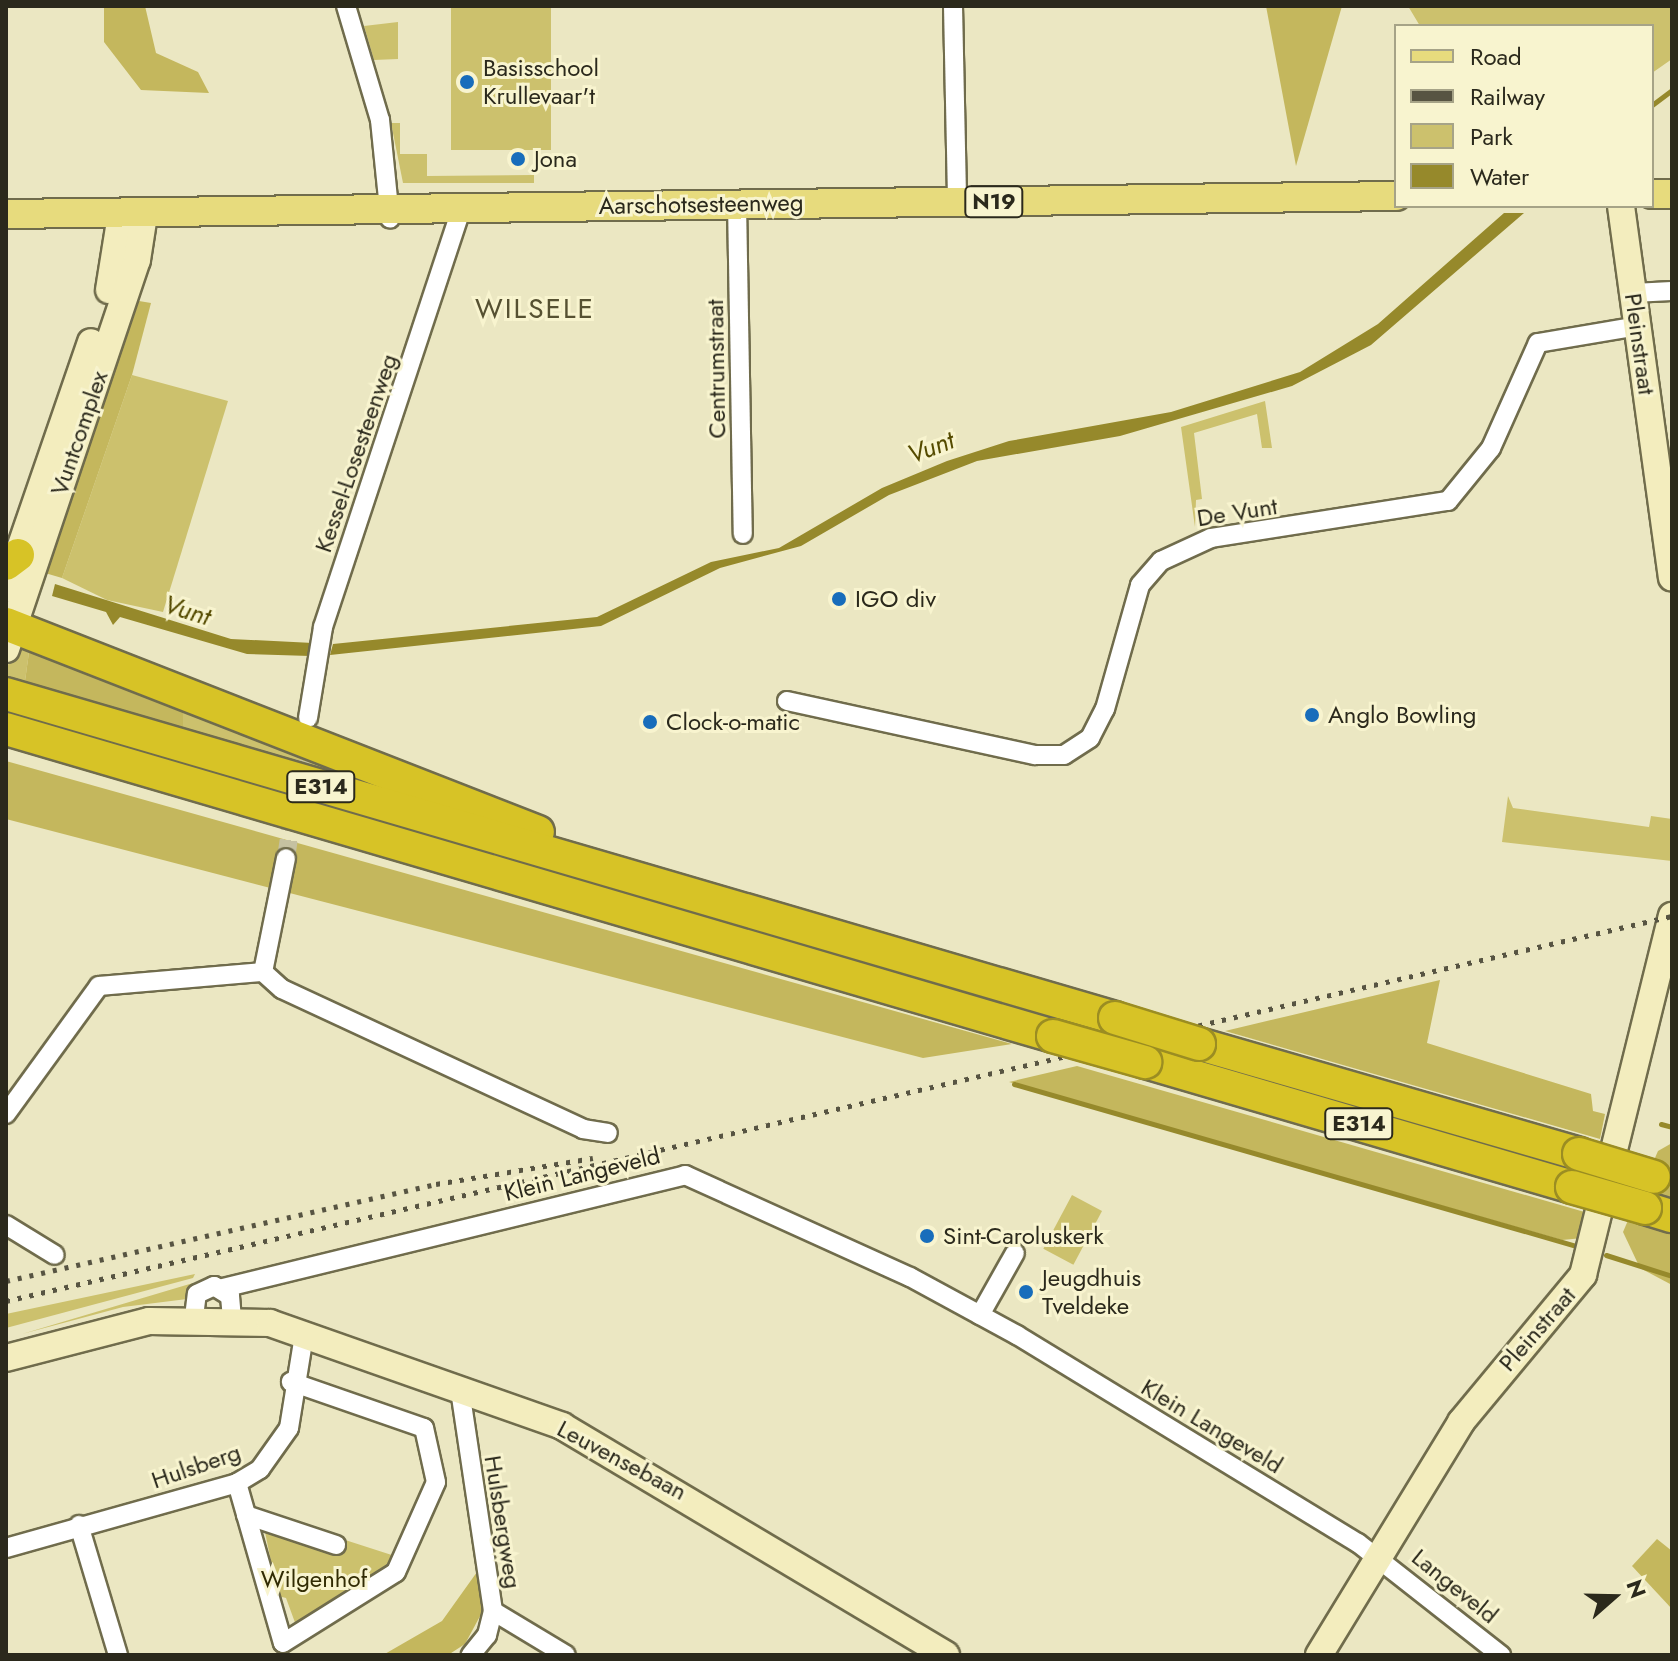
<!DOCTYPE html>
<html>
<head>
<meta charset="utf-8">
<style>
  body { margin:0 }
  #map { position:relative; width:1678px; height:1661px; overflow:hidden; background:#ebe7c2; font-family:Jost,sans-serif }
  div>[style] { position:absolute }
  .green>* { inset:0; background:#ccc16d; transform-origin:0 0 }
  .forest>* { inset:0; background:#c4b75d }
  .water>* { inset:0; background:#96892b }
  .stream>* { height:5px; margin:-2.5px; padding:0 2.5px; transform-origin:2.5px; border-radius:2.5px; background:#96892b }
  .street-tunnel>* { height:18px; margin-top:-9px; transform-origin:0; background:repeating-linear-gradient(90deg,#c5c1a1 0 18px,transparent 0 27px) }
  .roads { filter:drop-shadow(2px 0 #706c4c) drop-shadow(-2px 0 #706c4c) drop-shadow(0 2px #706c4c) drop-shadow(0 -2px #706c4c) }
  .street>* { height:18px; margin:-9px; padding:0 9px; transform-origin:9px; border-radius:9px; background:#fff }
  .secondary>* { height:26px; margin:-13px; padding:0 13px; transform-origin:13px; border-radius:13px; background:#f3edbe }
  .primary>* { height:28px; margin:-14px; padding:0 14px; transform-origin:14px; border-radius:14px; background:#e7db7d }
  .highway>* { height:32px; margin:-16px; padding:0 16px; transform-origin:16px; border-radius:16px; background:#d7c326 }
  .rail>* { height:5px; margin-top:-2.5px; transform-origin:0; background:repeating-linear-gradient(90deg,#575442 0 4px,transparent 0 12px) }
  .bridges { filter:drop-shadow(2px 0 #9b8d22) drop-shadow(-2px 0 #9b8d22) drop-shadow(0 2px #9b8d22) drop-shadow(0 -2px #9b8d22) }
  .highway-bridge>* { height:32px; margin:-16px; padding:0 16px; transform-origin:16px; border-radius:16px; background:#d7c326 }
  .dots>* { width:22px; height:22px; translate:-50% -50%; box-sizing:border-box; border:4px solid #f8f4cf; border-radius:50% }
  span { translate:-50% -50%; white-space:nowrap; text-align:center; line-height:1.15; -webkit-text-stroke:6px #f8f4cf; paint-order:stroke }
  .shield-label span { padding:2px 6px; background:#f8f4cf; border:2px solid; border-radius:6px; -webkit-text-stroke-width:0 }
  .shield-label { font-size:22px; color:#2b291c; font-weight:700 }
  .poi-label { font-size:24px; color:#2b291c }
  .left { translate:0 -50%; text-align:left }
  .street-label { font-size:24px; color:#2b291c }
  .park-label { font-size:24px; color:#312b03 }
  .water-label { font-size:26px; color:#554b00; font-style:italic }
  .quarter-label { font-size:28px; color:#565132; letter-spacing:2px }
  .frame { position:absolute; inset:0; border:8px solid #2b291c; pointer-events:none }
  .legend { position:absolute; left:1394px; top:24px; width:260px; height:184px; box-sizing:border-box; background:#f8f4cf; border:2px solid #a6a387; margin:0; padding:10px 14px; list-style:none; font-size:24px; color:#2b291c }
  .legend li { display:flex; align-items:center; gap:16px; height:40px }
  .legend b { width:40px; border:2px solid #a6a387 }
  .north { position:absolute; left:1574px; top:1557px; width:80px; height:80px; -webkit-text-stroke:6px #f8f4cf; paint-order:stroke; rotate:70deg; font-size:22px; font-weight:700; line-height:32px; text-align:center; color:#2b291c }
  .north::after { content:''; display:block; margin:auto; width:28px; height:36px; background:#2b291c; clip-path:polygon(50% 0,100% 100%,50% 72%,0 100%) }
</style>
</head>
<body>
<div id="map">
  <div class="green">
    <i style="left:451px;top:6px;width:100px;height:144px"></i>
    <i style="clip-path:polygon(1408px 6px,1672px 6px,1672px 59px,1652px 73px,1652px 26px,1420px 26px)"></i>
    <i style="clip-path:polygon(398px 22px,398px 59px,374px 60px,364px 26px)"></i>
    <i style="clip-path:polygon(391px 123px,400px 123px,400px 154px,427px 154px,427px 176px,534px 175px,534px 183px,403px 183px)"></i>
    <i style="clip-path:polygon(132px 375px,228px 401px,163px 612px,107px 600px,62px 578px)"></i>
    <i style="clip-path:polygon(1265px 401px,1272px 448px,1262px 448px,1257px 414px,1194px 433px,1202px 499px,1196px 500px,1195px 527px,1181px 427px)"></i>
    <i style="clip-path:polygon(13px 640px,390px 788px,183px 727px,183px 712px,29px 652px,25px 681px,6px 676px)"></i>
    <i style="clip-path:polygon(1508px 796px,1513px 808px,1649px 827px,1651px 816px,1672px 819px,1672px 861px,1502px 842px)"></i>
    <i style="left:1072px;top:1195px;width:34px;height:61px;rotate:28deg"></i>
    <i style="clip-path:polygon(195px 1274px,193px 1278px,6px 1328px,6px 1314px)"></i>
    <i style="clip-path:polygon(193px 1283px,187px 1299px,123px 1307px,22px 1334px)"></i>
    <i style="clip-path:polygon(264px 1527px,339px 1538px,401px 1558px,297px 1628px,286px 1598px,278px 1596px)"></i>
  </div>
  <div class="forest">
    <i style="clip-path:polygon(104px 6px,145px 6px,156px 53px,198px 72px,209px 93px,141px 90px,104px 42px)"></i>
    <i style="clip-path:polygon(1266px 6px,1342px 6px,1296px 166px)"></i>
    <i style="clip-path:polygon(139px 301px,151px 303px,132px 375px,62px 578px,45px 573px)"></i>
    <i style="clip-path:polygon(29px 652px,183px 712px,183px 727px,25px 681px)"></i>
    <i style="clip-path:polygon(6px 761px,1012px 1044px,923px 1058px,6px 819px)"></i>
    <i style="clip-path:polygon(1440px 980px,1427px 1043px,1591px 1094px,1593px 1111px,1605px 1114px,1600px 1139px,1225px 1031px)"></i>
    <i style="clip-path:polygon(1077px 1066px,1588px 1213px,1583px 1238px,1562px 1240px,1009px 1082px)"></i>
    <i style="clip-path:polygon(1672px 1143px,1672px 1285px,1640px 1268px,1623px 1232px,1658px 1151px)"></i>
    <i style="clip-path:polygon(1657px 1539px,1672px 1551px,1672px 1609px,1632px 1566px)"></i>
    <i style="clip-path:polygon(477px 1572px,486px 1605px,465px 1644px,448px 1655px,383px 1655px,442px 1621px)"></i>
  </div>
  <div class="water">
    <i style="clip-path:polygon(1504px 213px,1524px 213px,1371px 345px,1292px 386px,1120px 436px,977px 461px,889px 495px,801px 546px,720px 568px,601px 626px,330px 655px,333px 644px,597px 617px,711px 562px,779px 548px,882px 488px,947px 461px,1009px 441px,1171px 412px,1300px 372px,1378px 324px)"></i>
    <i style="clip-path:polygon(55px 584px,231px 639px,313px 643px,310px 656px,247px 654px,120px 617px,113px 625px,106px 612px,52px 596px)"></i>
  </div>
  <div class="stream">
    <i style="left:1652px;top:105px;width:25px;rotate:-37deg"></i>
    <i style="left:1014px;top:1084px;width:589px;rotate:16.07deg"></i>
    <i style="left:1661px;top:1124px;width:11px;rotate:15deg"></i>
    <i style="left:1606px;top:1255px;width:69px;rotate:17.7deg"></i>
  </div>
  <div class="street-tunnel">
    <i style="left:286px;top:858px;width:126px;rotate:-81.4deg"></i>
  </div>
  <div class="roads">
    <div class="street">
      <i style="left:346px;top:6px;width:119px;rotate:73.4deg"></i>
      <i style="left:380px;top:120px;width:99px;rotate:84.2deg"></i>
      <i style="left:953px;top:6px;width:196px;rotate:88.8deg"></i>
      <i style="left:737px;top:203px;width:331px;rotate:89deg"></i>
      <i style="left:1633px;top:293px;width:39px;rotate:-3deg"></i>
      <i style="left:787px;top:701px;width:254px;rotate:12.3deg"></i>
      <i style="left:1035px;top:755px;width:29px"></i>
      <i style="left:1064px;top:755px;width:31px;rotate:-33deg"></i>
      <i style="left:1090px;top:738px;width:33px;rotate:-63deg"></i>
      <i style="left:1105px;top:709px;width:129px;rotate:-74.2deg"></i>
      <i style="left:1140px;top:585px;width:32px;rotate:-49deg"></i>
      <i style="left:1161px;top:561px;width:55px;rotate:-24.7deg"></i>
      <i style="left:1211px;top:538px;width:240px;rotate:-8.9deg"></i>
      <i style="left:1448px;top:501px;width:68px;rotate:-50.9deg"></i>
      <i style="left:1491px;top:448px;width:115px;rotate:-65.9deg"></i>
      <i style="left:1538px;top:343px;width:101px;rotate:-9.6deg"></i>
      <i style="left:308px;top:718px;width:92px;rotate:-80.6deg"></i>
      <i style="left:323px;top:627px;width:442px;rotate:-71.7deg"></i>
      <i style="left:263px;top:972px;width:25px;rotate:42deg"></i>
      <i style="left:282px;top:989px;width:332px;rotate:24.9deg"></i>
      <i style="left:583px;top:1129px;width:25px;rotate:9deg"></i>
      <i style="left:6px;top:1114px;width:158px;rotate:-54deg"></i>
      <i style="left:99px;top:986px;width:165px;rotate:-4.9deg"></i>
      <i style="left:263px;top:972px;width:116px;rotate:-78.6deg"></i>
      <i style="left:6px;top:1225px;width:57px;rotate:31.5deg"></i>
      <i style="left:223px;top:1288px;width:476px;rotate:-13.7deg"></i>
      <i style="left:685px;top:1175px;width:247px;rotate:24.4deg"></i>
      <i style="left:910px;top:1277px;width:122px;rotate:28.5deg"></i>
      <i style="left:1017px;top:1335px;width:399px;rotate:31.4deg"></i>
      <i style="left:1358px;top:1543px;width:182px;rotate:38.1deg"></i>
      <i style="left:980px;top:1315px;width:71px;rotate:-60.6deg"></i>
      <i style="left:194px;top:1317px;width:23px;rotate:-83deg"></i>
      <i style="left:197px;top:1294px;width:19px;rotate:-25deg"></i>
      <i style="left:214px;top:1286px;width:19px;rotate:32deg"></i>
      <i style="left:230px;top:1296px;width:22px;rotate:85deg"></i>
      <i style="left:460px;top:1390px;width:223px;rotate:81.5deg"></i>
      <i style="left:493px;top:1611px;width:25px;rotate:104deg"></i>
      <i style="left:487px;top:1635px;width:26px;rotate:129deg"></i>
      <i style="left:237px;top:1483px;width:166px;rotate:74deg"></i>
      <i style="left:283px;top:1643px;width:133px;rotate:-32.1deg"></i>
      <i style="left:396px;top:1572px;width:98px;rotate:-66deg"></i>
      <i style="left:436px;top:1482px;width:55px;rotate:-102.5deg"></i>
      <i style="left:424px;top:1428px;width:141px;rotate:-160.9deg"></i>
      <i style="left:246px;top:1515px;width:95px;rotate:18.4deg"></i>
      <i style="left:79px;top:1525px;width:136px;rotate:73.3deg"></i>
      <i style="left:6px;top:1548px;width:240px;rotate:-15.7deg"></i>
      <i style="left:237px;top:1483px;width:27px;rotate:-31deg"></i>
      <i style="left:260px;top:1469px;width:50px;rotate:-54.7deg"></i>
      <i style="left:289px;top:1428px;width:94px;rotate:-80.8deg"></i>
      <i style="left:493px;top:1611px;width:85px;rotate:31.1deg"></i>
    </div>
    <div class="secondary">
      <i style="left:1621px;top:206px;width:375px;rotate:82.2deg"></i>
      <i style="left:109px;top:290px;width:76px;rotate:-80.9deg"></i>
      <i style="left:6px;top:589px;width:261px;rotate:-71deg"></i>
      <i style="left:6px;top:649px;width:410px;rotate:-71.4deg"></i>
      <i style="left:137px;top:260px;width:46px;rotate:-81.2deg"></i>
      <i style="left:6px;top:1358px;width:148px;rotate:-14.5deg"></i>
      <i style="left:149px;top:1321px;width:121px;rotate:0.9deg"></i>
      <i style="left:270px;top:1323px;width:310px;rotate:19.4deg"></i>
      <i style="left:562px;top:1426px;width:447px;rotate:30.8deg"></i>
      <i style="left:1319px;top:1655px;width:273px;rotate:-58.6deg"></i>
      <i style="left:1461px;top:1422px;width:191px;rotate:-50.3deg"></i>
      <i style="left:1583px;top:1275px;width:370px;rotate:-76.1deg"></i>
    </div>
    <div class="primary">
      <i style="left:1652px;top:194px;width:20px"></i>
      <i style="left:6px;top:214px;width:1390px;rotate:-0.74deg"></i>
    </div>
    <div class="highway">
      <i style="left:6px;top:564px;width:15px;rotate:-37deg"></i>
      <i style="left:6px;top:624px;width:571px;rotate:21.35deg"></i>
      <i style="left:6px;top:694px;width:1155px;rotate:16.29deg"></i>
      <i style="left:6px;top:729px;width:1091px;rotate:16.34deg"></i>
      <i style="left:1199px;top:1044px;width:396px;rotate:16.1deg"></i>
      <i style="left:1145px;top:1062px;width:445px;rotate:16.3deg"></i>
      <i style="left:1645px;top:1208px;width:28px;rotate:17deg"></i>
    </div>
  </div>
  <div class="rail">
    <i style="left:6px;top:1281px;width:441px;rotate:-12.7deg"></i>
    <i style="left:436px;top:1184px;width:159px;rotate:-9.4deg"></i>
    <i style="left:6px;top:1301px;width:1710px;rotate:-13.01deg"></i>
  </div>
  <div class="bridges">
    <div class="highway-bridge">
      <i style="left:1115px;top:1018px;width:88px;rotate:17.2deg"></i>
      <i style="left:1053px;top:1036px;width:96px;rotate:15.8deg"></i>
      <i style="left:1579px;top:1154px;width:78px;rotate:17deg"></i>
      <i style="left:1572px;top:1187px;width:76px;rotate:16deg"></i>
    </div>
  </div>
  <div class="dots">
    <i style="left:467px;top:82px;background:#186dbb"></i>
    <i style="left:518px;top:159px;background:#186dbb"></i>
    <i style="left:839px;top:599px;background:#186dbb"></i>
    <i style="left:1312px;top:715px;background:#186dbb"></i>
    <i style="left:650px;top:722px;background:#186dbb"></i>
    <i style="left:927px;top:1236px;background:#186dbb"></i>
    <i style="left:1026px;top:1292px;background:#186dbb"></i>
  </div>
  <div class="shield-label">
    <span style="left:994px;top:202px">N19</span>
    <span style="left:321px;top:787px">E314</span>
    <span style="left:1359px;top:1124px">E314</span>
  </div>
  <div class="poi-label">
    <span class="left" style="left:483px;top:82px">Basisschool<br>Krullevaar't</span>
    <span class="left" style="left:534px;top:159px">Jona</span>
    <span class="left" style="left:855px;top:599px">IGO div</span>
    <span class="left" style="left:1328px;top:715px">Anglo Bowling</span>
    <span class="left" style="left:666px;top:722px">Clock-o-matic</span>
    <span class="left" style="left:943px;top:1236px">Sint-Caroluskerk</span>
    <span class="left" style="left:1042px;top:1292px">Jeugdhuis<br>Tveldeke</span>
  </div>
  <div class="street-label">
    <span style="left:701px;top:204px;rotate:-1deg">Aarschotsesteenweg</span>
    <span style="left:1640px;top:344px;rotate:82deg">Pleinstraat</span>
    <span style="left:716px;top:369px;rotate:-91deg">Centrumstraat</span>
    <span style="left:79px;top:433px;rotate:-71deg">Vuntcomplex</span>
    <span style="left:356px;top:453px;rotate:-71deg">Kessel-Losesteenweg</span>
    <span style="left:1237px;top:512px;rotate:-9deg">De Vunt</span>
    <span style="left:582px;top:1174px;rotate:-14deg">Klein Langeveld</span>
    <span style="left:1537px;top:1329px;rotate:-49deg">Pleinstraat</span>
    <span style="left:1212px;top:1426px;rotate:31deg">Klein Langeveld</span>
    <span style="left:622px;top:1460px;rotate:28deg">Leuvensebaan</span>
    <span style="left:196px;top:1466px;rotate:-19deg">Hulsberg</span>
    <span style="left:503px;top:1522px;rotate:81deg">Hulsbergweg</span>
    <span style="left:1455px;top:1586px;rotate:39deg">Langeveld</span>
  </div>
  <div class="park-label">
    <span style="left:314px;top:1579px">Wilgenhof</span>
  </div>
  <div class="water-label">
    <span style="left:931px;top:448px;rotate:-21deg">Vunt</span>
    <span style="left:187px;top:611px;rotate:17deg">Vunt</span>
  </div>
  <div class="quarter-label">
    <span style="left:535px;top:309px">WILSELE</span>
  </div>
  <div class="frame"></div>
  <ul class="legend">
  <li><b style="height:10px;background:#e7db7d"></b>Road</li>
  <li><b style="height:10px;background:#575442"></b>Railway</li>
  <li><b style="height:22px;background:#ccc16d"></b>Park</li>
  <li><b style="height:22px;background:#96892b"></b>Water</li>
  </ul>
  <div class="north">N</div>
</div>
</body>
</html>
